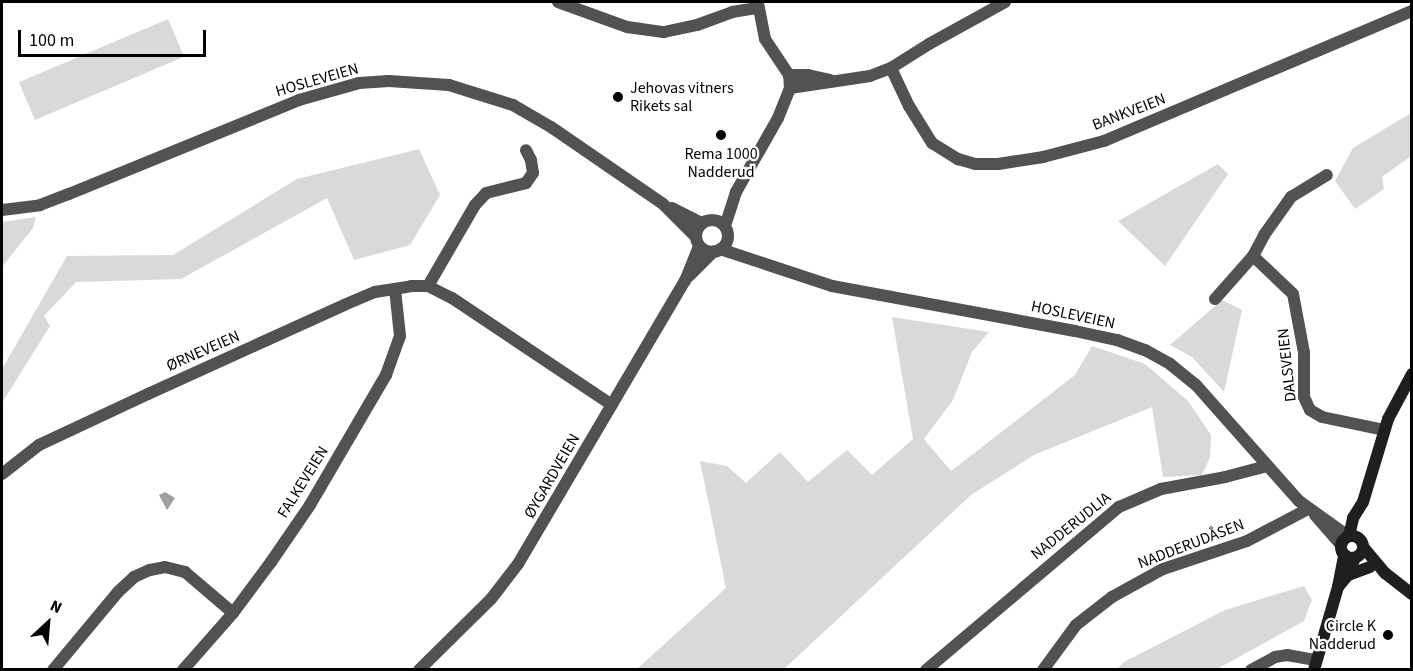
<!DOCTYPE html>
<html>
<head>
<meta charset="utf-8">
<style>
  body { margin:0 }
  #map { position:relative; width:1413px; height:671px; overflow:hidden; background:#fff; font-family:"Source Sans 3",sans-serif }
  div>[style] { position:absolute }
  .green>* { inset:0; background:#d9d9d9; transform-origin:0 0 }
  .water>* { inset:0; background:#a0a0a0 }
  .minor>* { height:12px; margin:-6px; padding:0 6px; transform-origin:6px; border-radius:6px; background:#525252 }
  .tertiary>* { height:12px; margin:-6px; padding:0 6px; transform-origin:6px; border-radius:6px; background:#525252 }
  .tertiary>.ring { margin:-6px; padding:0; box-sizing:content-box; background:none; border:12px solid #525252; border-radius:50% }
  .secondary>* { height:12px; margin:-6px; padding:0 6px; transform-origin:6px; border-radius:6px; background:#1f1f1f }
  .secondary>.ring { margin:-6px; padding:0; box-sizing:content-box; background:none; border:12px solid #1f1f1f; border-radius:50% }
  .dots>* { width:16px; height:16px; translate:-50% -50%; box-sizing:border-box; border:3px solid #fff; border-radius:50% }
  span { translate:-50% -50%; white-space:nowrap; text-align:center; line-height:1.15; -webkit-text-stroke:4.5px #fff; paint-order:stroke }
  .street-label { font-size:16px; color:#000 }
  .poi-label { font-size:16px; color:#000 }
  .left { translate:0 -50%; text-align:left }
  .right { translate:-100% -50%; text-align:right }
  .frame { position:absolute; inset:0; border:3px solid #000; pointer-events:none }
  .north { position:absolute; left:18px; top:593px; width:60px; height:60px; -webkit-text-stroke:4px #fff; paint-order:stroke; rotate:26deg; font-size:16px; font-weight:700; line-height:24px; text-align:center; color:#000 }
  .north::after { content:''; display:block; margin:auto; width:21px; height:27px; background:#000; clip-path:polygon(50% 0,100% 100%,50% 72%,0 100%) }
  .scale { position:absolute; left:18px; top:30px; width:188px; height:27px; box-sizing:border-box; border:3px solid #000; border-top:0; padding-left:8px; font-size:18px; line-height:21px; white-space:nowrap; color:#000; -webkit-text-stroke:4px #fff; paint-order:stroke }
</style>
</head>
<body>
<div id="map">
  <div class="green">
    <i style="left:168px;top:19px;width:41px;height:162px;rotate:67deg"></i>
    <i style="clip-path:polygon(1411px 113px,1411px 156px,1382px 177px,1384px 189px,1355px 209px,1335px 181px,1353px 148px)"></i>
    <i style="clip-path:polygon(419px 149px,440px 195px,410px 245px,354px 260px,327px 198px,181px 279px,76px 282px,44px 316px,50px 326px,2px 403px,2px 369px,67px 256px,173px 255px,297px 179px)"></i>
    <i style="clip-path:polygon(1218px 164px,1228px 174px,1165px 266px,1118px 221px)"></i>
    <i style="clip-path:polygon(36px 217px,33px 228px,2px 267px,2px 222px)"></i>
    <i style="clip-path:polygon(1222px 300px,1242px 310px,1224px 392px,1192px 357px,1170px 345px)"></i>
    <i style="clip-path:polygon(892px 317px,989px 332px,972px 352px,953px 400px,924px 439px,951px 471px,1075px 375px,1092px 346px,1145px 364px,1188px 401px,1211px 435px,1210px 457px,1202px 475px,1163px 477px,1152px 407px,1034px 455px,971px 495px,784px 669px,637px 669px,726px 588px,700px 461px,727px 466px,746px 483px,780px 452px,808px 482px,847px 450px,872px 475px,913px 439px)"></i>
    <i style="clip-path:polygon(1304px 586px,1312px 600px,1304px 621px,1217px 669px,1117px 669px,1124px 662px,1225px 610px)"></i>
  </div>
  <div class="water">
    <i style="clip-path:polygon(165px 492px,175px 498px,167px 510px,159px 495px)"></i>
  </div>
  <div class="minor">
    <i style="left:558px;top:2px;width:73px;rotate:19.9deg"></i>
    <i style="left:627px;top:27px;width:37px;rotate:8deg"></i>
    <i style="left:664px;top:32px;width:34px;rotate:-12deg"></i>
    <i style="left:697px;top:25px;width:37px;rotate:-20deg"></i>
    <i style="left:732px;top:12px;width:26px;rotate:-9deg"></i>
    <i style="left:891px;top:68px;width:42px;rotate:64.7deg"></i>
    <i style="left:909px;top:106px;width:44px;rotate:58.1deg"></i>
    <i style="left:932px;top:143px;width:31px;rotate:32deg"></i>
    <i style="left:958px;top:159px;width:18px;rotate:16deg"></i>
    <i style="left:975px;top:164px;width:23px"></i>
    <i style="left:998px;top:164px;width:46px;rotate:-8.8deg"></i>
    <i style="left:1043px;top:157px;width:63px;rotate:-14.7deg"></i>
    <i style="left:1104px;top:141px;width:334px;rotate:-22.9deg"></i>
    <i style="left:672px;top:208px;width:34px;rotate:27deg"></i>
    <i style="left:2px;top:210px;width:38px;rotate:-7deg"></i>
    <i style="left:40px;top:205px;width:31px;rotate:-21deg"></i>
    <i style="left:69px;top:194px;width:248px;rotate:-22.2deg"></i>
    <i style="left:299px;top:100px;width:62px;rotate:-15.8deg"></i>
    <i style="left:359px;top:83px;width:30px;rotate:-4deg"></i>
    <i style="left:389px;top:81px;width:60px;rotate:3.8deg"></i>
    <i style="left:449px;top:85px;width:67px;rotate:17.4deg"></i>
    <i style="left:513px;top:105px;width:44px;rotate:30.1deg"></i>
    <i style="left:551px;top:127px;width:136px;rotate:34.5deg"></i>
    <i style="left:663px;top:204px;width:47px;rotate:45deg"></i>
    <i style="left:1253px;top:256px;width:55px;rotate:43.5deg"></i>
    <i style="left:1293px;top:294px;width:60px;rotate:79.4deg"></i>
    <i style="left:1304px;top:353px;width:44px;rotate:90deg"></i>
    <i style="left:1304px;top:397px;width:14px;rotate:65deg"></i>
    <i style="left:1310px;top:410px;width:14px;rotate:30deg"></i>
    <i style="left:1322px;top:417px;width:63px;rotate:11.8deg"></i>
    <i style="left:428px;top:286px;width:94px;rotate:-59.9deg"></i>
    <i style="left:475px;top:205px;width:16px;rotate:-47deg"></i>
    <i style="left:486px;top:193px;width:41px;rotate:-14deg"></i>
    <i style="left:526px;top:183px;width:12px;rotate:-55deg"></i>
    <i style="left:533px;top:173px;width:13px;rotate:-99deg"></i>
    <i style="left:531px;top:160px;width:11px;rotate:-117deg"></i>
    <i style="left:1215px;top:299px;width:57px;rotate:-48.5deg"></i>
    <i style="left:1253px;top:256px;width:24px;rotate:-62deg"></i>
    <i style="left:1264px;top:235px;width:47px;rotate:-54.6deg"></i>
    <i style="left:1291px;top:197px;width:42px;rotate:-31.4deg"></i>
    <i style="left:2px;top:474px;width:47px;rotate:-38.1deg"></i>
    <i style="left:39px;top:445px;width:120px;rotate:-25.1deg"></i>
    <i style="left:148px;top:394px;width:215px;rotate:-24.4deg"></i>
    <i style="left:344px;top:305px;width:34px;rotate:-23deg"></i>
    <i style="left:375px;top:292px;width:36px;rotate:-9deg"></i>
    <i style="left:411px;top:286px;width:17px"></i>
    <i style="left:428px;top:286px;width:27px;rotate:27deg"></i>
    <i style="left:452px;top:298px;width:192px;rotate:33.8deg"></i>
    <i style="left:53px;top:670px;width:102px;rotate:-50.2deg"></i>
    <i style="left:118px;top:592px;width:22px;rotate:-43deg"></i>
    <i style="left:134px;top:577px;width:17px;rotate:-24deg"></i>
    <i style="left:150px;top:570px;width:15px;rotate:-11deg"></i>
    <i style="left:165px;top:567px;width:21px;rotate:14deg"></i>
    <i style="left:185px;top:572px;width:63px;rotate:40.5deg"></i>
    <i style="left:183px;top:670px;width:76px;rotate:-48.7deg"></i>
    <i style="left:233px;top:613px;width:64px;rotate:-53.3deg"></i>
    <i style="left:271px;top:562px;width:69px;rotate:-55.6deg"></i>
    <i style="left:310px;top:505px;width:151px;rotate:-59.7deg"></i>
    <i style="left:386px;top:375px;width:41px;rotate:-70.3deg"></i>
    <i style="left:400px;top:336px;width:47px;rotate:-96.1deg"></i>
    <i style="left:926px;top:670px;width:253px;rotate:-40.2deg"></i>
    <i style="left:1119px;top:507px;width:46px;rotate:-23.2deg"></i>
    <i style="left:1161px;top:489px;width:65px;rotate:-10.6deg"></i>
    <i style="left:1225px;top:477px;width:43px;rotate:-14.7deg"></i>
    <i style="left:1043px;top:670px;width:56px;rotate:-53.7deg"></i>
    <i style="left:1076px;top:625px;width:46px;rotate:-37.9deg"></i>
    <i style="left:1112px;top:597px;width:58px;rotate:-28.8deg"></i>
    <i style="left:1163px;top:569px;width:89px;rotate:-18.4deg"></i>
    <i style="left:1247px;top:541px;width:69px;rotate:-27.7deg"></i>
    <i style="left:1251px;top:670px;width:27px;rotate:-28deg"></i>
    <i style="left:1275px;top:657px;width:12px;rotate:-9deg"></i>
    <i style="left:1287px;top:655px;width:29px;rotate:10deg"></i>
  </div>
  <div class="tertiary">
    <i style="left:789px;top:75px;width:19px"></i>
    <i style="left:808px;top:75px;width:23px;rotate:13deg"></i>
    <i style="left:790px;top:88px;width:81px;rotate:-8.5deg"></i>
    <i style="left:870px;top:76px;width:22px;rotate:-21deg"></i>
    <i style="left:891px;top:68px;width:45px;rotate:-32.3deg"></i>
    <i style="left:929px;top:44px;width:87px;rotate:-28.9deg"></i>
    <i class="ring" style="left:696px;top:220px;width:20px;height:20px"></i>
    <i style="left:725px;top:226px;width:36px;rotate:-72deg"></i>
    <i style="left:736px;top:192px;width:85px;rotate:-60.4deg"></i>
    <i style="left:778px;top:118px;width:32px;rotate:-68deg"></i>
    <i style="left:790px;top:88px;width:13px;rotate:-94deg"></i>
    <i style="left:789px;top:75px;width:43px;rotate:-123.7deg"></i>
    <i style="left:765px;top:39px;width:38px;rotate:-101deg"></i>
    <i style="left:720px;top:249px;width:118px;rotate:18.3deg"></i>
    <i style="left:832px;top:286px;width:247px;rotate:10.5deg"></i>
    <i style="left:1075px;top:331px;width:43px;rotate:12.1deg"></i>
    <i style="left:1117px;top:340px;width:30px;rotate:20deg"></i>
    <i style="left:1145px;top:350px;width:29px;rotate:29deg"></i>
    <i style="left:1170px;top:364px;width:33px;rotate:39deg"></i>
    <i style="left:1196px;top:385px;width:155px;rotate:48.4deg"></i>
    <i style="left:1299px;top:501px;width:60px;rotate:35.5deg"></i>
    <i style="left:689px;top:276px;width:35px;rotate:-45deg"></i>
    <i style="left:1315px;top:515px;width:40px;rotate:49deg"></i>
    <i style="left:419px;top:670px;width:101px;rotate:-44.6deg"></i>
    <i style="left:491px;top:599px;width:44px;rotate:-52.4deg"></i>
    <i style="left:518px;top:564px;width:329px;rotate:-59.5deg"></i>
    <i style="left:685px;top:281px;width:38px;rotate:-68deg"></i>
  </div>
  <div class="secondary">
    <i class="ring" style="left:1341px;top:536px;width:10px;height:10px"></i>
    <i style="left:1349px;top:536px;width:18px;rotate:-77deg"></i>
    <i style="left:1353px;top:518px;width:19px;rotate:-58deg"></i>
    <i style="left:1363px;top:502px;width:87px;rotate:-73.2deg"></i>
    <i style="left:1388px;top:419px;width:51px;rotate:-61.9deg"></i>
    <i style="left:1364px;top:548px;width:33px;rotate:50deg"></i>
    <i style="left:1385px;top:573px;width:34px;rotate:38deg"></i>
    <i style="left:1348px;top:575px;width:23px;rotate:-20deg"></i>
    <i style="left:1338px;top:587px;width:16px;rotate:-50deg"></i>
    <i style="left:1348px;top:575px;width:18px;rotate:-68deg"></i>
    <i style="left:1314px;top:670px;width:86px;rotate:-73.9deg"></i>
    <i style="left:1338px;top:587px;width:33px;rotate:-79deg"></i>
  </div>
  <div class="dots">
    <i style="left:618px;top:97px;background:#000"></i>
    <i style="left:721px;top:135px;background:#000"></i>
    <i style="left:1388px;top:635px;background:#000"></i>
  </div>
  <div class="street-label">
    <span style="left:317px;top:80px;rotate:-16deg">HOSLEVEIEN</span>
    <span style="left:1129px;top:112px;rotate:-21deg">BANKVEIEN</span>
    <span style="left:1073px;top:315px;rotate:12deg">HOSLEVEIEN</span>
    <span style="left:203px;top:351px;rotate:-24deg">ØRNEVEIEN</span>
    <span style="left:1287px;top:365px;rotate:-96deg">DALSVEIEN</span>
    <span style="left:552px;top:476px;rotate:-60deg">ØYGARDVEIEN</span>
    <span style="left:303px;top:482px;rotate:-58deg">FALKEVEIEN</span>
    <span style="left:1071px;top:526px;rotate:-39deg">NADDERUDLIA</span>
    <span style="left:1191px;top:544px;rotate:-21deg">NADDERUDÅSEN</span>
  </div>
  <div class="poi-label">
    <span class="left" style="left:630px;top:97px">Jehovas vitners<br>Rikets sal</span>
    <span style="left:721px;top:163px">Rema 1000<br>Nadderud</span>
    <span class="right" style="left:1376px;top:635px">Circle K<br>Nadderud</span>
  </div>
  <div class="frame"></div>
  <div class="north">N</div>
  <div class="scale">100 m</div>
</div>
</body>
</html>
